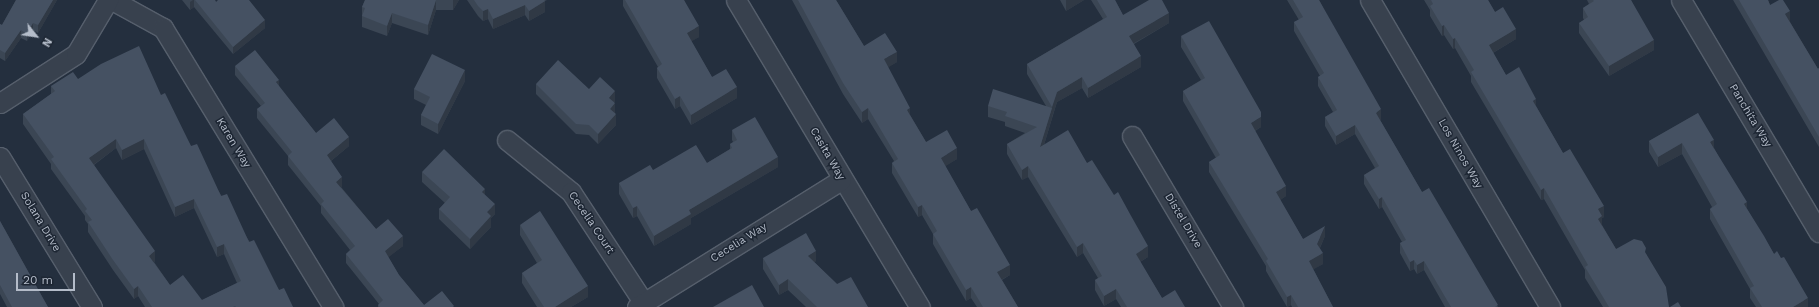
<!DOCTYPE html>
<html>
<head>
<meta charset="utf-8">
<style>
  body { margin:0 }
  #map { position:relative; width:1819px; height:307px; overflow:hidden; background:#242f3e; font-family:"Work Sans",sans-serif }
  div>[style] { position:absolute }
  .roads { filter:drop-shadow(1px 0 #565f6c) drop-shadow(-1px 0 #565f6c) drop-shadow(0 1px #565f6c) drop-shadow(0 -1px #565f6c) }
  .street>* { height:19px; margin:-9.5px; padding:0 9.5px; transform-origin:9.5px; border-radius:9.5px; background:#38414e }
  .wall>* { inset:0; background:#3b4654 }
  .shaded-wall>* { inset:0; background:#303945 }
  .building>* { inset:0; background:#455162 }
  span { translate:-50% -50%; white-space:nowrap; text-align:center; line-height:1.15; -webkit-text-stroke:3px #1d2633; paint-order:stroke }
  .street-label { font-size:11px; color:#b4bcc9 }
  .north { position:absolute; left:16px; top:16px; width:40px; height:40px; -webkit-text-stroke:3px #1d2633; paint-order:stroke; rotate:120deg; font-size:11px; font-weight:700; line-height:16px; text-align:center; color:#b4bcc9 }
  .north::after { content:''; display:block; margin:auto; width:14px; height:18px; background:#b4bcc9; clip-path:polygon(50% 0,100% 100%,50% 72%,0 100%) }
  .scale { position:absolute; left:16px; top:273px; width:59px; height:18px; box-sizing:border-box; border:2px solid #b4bcc9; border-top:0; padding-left:5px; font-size:12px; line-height:14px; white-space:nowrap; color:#b4bcc9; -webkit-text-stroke:3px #1d2633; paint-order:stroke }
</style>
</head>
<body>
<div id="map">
  <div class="roads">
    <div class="street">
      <i style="left:112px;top:0;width:58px;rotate:28.8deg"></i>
      <i style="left:163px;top:28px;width:327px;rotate:58.6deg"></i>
      <i style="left:736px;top:0;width:358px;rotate:59.1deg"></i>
      <i style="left:1370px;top:0;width:356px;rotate:59.6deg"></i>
      <i style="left:1681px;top:0;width:270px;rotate:59.3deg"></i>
      <i style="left:0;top:103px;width:90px;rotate:-32.8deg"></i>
      <i style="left:76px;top:54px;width:63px;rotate:-59.3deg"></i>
      <i style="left:1132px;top:136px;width:199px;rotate:59.4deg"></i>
      <i style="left:507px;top:140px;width:82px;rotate:39.1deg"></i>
      <i style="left:571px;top:192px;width:133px;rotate:56.7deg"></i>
      <i style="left:0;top:157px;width:176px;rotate:58.5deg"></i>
      <i style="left:637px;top:307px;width:240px;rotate:-31.9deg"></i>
    </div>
  </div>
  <div class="wall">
    <i style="clip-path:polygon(16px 0,57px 0,38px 33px,33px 30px,27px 41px,21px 38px,5px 61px,0 58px,0 24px,2px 25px)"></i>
    <i style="clip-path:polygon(182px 0,215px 0,216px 2px,265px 28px,233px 54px,194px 7px,190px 10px)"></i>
    <i style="clip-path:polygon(365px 0,459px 0,453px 10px,436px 10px,428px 35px,392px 23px,387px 36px,362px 27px,362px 7px)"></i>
    <i style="clip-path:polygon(467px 0,547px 0,545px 1px,545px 12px,529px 21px,525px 15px,493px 29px,488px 19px,483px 21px,478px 16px)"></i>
    <i style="clip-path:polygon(623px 0,684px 0,699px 37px,691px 41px,712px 77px,737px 98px,691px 125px,680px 106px,675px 109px,657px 78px,657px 68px,658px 67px,623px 6px)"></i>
    <i style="clip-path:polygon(792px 0,836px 0,864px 46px,897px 62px,888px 67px,910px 115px,926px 142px,957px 159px,945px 166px,971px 211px,1010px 275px,1002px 280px,1018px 307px,977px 307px,971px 298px,966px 301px,933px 244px,933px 234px,922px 215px,918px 217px,892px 173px,892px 163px,894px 161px,868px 119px,862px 123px,843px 94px)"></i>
    <i style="clip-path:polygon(1060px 0,1084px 0,1066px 11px)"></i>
    <i style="clip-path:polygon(1091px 0,1115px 0,1123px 15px,1169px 23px,1134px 44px,1141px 67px,1088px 98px,1082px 88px,1057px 102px,1044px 145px,1087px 163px,1148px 257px,1140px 262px,1162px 298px,1185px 307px,1121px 307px,1116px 299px,1104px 306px,1095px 290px,1095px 280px,1098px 278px,1083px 253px,1077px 257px,1028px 177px,1022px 180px,1007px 154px,1007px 144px,1025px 133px,1005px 126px,1005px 122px,988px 117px,988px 106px,1046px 106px,1027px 74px,1027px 64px,1103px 19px)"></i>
    <i style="clip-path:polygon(1287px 0,1319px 0,1381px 119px,1380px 120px,1422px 192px,1498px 307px,1445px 307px,1424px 270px,1417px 274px,1414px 269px,1410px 271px,1400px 253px,1400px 243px,1402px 242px,1382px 207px,1379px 209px,1364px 184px,1364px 175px,1375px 168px,1355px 134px,1336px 145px,1325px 126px,1325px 117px,1333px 112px,1318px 86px,1318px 77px,1320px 76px,1294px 31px,1294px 22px,1299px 20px)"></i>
    <i style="clip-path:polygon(1424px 0,1488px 0,1495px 12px,1516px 39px,1493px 53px,1506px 75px,1536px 106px,1563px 153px,1604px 217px,1602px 218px,1602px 225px,1616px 249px,1646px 254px,1669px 307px,1603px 307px,1585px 278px,1585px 270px,1544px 199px,1541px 200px,1471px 82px,1471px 76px,1455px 48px,1453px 49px,1444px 35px,1442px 36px,1430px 16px,1430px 10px)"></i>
    <i style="clip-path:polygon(1587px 0,1631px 0,1654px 50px,1609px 76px,1579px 33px,1579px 23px,1584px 20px,1583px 18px,1583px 8px,1589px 4px)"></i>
    <i style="clip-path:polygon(1733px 0,1768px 0,1770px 5px,1790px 22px,1818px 69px,1819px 68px,1819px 147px)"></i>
    <i style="clip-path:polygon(1181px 36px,1261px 127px,1255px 131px,1286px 196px,1280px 200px,1303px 239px,1325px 236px,1320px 248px,1323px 264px,1313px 269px,1333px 307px,1292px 307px,1291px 305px,1287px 307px,1266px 271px,1266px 266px,1209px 172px,1209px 162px,1216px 158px,1183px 101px,1183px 91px,1201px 80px,1181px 47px)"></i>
    <i style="clip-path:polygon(235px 66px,279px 87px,316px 133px,349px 146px,331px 161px,342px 186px,341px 187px,376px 229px,403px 246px,388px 257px,399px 275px,424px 305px,454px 307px,378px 307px,378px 305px,379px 304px,346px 263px,346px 254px,350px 250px,321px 213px,321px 206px,288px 165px,288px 156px,257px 118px,257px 109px,261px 106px,235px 75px)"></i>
    <i style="clip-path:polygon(evenodd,78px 79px,161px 95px,191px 146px,279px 290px,293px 307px,145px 307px,138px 296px,134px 299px,113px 270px,88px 232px,88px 224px,85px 220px,85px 216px,51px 169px,51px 164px,23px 124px,23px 114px,51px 94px,51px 86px,78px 79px,116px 148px,122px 160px,144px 149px,175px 217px,194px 208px,217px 257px,224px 254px,237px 283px,202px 300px,170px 285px,154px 262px,155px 261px,94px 165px,116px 148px)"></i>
    <i style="clip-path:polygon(465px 81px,438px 134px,421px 125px,421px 115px,426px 105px,414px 99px,414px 89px)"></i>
    <i style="clip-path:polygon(536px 84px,589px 89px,615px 101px,614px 102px,616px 125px,598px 144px,589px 135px,576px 134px,536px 94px)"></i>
    <i style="clip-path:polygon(1698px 113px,1714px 148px,1747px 209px,1774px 254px,1808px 307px,1756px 307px,1750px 298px,1750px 289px,1710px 219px,1710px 209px,1712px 207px,1682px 154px,1658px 167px,1649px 152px,1649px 141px)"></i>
    <i style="clip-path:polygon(732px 130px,778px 167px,691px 218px,691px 224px,654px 246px,637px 216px,633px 218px,619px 194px,619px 183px,707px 163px,730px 149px,730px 144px,733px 142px,732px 140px)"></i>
    <i style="clip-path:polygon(422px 172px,485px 195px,495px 214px,491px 218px,491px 227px,470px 249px,439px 219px,439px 209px,445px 203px,422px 182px)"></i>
    <i style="clip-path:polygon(0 221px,44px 300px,48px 307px,7px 307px,0 294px)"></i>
    <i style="clip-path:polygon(520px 225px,588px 297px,571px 307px,537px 307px,522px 283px,522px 273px,537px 263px,520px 235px)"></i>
    <i style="clip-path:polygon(763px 258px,816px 261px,814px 262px,837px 284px,868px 307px,806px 307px,788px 290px,779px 295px,763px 269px)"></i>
  </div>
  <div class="shaded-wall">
    <i style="clip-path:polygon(53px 0,57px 0,38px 33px,38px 25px)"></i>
    <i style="clip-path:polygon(193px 0,194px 0,194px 7px,190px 10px,190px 2px)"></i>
    <i style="clip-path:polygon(436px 0,436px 10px,428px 35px,428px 25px)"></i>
    <i style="clip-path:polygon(453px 0,459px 0,453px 10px)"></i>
    <i style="clip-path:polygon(1066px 0,1084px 0,1066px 11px)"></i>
    <i style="clip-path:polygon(545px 1px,545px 12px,529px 21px,529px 11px)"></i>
    <i style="clip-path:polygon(525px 5px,525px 15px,493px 29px,493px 19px)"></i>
    <i style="clip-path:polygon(488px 9px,488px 19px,483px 21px,483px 11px)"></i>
    <i style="clip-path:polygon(1790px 11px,1790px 22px,1785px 25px,1785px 14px)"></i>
    <i style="clip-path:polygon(392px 13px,392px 23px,387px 36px,387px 26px)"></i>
    <i style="clip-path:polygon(1169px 13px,1169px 23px,1129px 46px,1129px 36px)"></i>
    <i style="clip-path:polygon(265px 20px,265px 28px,233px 54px,233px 47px)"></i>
    <i style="clip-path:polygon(33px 23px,33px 30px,27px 41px,27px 34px)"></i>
    <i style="clip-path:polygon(1444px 25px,1444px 35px,1442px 36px,1442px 26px)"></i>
    <i style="clip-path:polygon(699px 26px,699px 37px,687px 44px,687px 33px)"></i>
    <i style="clip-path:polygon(1516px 29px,1516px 39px,1489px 55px,1489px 45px)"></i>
    <i style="clip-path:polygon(21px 30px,21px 38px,5px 61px,5px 53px)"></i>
    <i style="clip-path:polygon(1455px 38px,1455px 48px,1453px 49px,1453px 39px)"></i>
    <i style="clip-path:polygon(1654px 40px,1654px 50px,1609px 76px,1609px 66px)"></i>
    <i style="clip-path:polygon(897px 52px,897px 62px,884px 70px,884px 59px)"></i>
    <i style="clip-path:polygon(1141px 56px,1141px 67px,1088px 98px,1088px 88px)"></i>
    <i style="clip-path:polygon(465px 70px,465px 81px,438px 134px,438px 124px)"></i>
    <i style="clip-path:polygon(1082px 77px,1082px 88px,1057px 102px,1052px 117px,1052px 107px,1057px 92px)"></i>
    <i style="clip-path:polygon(279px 80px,279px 89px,276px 82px)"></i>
    <i style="clip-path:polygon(737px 87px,737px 98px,691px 125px,691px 115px)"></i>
    <i style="clip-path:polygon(615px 91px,615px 101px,609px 108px,609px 98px)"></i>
    <i style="clip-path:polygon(680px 96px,680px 106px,675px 109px,675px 99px)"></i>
    <i style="clip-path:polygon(1536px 99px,1536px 109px,1533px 101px)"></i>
    <i style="clip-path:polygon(615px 103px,615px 114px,610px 109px)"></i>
    <i style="clip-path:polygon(868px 108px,868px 119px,862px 123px,862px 112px)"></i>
    <i style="clip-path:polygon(910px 108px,910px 118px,907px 110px)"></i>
    <i style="clip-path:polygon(1052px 108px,1052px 118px,1040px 158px,1040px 147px)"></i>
    <i style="clip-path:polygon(1381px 109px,1381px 119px,1376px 122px,1376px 113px)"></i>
    <i style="clip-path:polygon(616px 114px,616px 125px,598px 144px,598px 134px)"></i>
    <i style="clip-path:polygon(1261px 117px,1261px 127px,1251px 133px,1251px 123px)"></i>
    <i style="clip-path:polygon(1355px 125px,1355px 134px,1336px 145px,1336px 136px)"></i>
    <i style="clip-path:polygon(349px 137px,349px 146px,327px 164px,327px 155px)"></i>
    <i style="clip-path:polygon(116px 139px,116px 148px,89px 168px,89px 158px)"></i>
    <i style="clip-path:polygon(144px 139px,144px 149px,122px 160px,122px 150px)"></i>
    <i style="clip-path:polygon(1714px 140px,1714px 150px,1710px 142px)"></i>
    <i style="clip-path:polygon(1682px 143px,1682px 154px,1658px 167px,1658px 157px)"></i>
    <i style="clip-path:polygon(957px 148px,957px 159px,941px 169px,941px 158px)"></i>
    <i style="clip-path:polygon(778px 157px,778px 167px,691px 218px,691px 224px,654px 246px,654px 236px,689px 210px)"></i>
    <i style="clip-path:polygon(1028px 166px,1028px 177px,1022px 180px,1022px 170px)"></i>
    <i style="clip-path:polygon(342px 177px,342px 186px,336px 191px,336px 182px)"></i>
    <i style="clip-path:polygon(1286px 186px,1286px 196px,1276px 203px,1276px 192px)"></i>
    <i style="clip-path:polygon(1544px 188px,1544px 199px,1541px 200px,1541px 190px)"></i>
    <i style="clip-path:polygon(485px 189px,485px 199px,482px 192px)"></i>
    <i style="clip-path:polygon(1382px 197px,1382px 207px,1379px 209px,1379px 199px)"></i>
    <i style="clip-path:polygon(194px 199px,194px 208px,175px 217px,175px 207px)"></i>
    <i style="clip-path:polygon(1747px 202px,1747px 212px,1744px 204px)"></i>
    <i style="clip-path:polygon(495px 204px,495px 214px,491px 218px,491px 227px,470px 249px,470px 239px,487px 212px)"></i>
    <i style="clip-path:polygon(922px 205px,922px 215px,918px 217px,918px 207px)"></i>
    <i style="clip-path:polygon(637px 206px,637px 216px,633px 218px,633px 208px)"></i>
    <i style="clip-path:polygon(1604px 206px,1604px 217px,1602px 218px,1602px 227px,1598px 229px,1598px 209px)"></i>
    <i style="clip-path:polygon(1325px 226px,1325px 236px,1317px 254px,1317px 244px)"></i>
    <i style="clip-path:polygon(403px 236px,403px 246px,385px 260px,385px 251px)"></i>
    <i style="clip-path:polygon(1083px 243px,1083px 253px,1077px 257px,1077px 247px)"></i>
    <i style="clip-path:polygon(224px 244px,224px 254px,217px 257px,217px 247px)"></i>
    <i style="clip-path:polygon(1148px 246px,1148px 257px,1136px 264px,1136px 254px)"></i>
    <i style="clip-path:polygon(155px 251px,155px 261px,149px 266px,149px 256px)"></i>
    <i style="clip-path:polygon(816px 251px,816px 261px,808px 266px,808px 256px)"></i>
    <i style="clip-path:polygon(1323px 253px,1323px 264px,1309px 272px,1309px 261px)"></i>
    <i style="clip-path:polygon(1414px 260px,1414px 269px,1410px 271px,1410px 262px)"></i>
    <i style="clip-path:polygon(1424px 261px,1424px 270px,1417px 274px,1417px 265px)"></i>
    <i style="clip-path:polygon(1010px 265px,1010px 275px,997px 282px,997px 272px)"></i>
    <i style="clip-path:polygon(788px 279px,788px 290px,779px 295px,779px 285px)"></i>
    <i style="clip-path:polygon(138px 286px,138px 296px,134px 299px,134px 289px)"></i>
    <i style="clip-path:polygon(588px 286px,588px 297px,571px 307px,555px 307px)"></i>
    <i style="clip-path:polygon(971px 287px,971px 298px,966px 301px,966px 290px)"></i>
    <i style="clip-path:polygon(1116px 289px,1116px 299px,1104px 306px,1104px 296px)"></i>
    <i style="clip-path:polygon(1291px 295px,1291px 305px,1287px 307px,1287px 297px)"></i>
    <i style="clip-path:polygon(1808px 298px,1808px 307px,1793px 307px)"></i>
  </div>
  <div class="building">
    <i style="clip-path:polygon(16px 0,53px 0,38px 25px,33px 23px,27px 34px,21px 30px,5px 53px,0 50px,0 24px,2px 25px)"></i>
    <i style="clip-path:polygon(195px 0,215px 0,216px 2px,218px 0,249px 0,265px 20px,233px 47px)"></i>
    <i style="clip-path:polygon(365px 0,438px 0,436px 0,428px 25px,392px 13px,387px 26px,362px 16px,365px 8px,362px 7px)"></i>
    <i style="clip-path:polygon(474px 0,544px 0,545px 1px,529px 11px,525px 5px,493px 19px,488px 9px,483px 11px,478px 6px)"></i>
    <i style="clip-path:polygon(625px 0,684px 0,699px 26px,687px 33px,712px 77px,726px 69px,737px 87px,691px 115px,680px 96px,675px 99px,657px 68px,662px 64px)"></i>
    <i style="clip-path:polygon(798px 0,836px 0,864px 46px,885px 33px,897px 52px,884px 59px,910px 108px,907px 110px,926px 142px,947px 130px,957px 148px,941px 158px,971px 211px,977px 208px,1010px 265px,997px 272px,1018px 307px,983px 307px,971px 287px,966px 290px,933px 234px,937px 231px,922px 205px,918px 207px,892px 163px,898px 159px,868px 108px,862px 112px,843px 83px)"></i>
    <i style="clip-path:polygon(1097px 0,1115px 0,1123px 15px,1149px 0,1162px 0,1169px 13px,1129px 36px,1141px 56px,1088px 88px,1082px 77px,1057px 92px,1052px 107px,1027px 64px,1107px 17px)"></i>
    <i style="clip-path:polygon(1293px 0,1319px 0,1381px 109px,1376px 113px,1422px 192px,1429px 188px,1498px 305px,1495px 307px,1451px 307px,1424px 261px,1417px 265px,1414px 260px,1410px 262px,1400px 243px,1406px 240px,1382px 197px,1379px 199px,1364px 175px,1379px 166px,1355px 125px,1336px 136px,1325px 117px,1337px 110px,1318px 77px,1324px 73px,1294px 22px,1303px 17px)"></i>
    <i style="clip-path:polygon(1431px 0,1488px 0,1495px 12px,1503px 7px,1516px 29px,1489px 45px,1506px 75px,1519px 67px,1536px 99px,1533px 101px,1563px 153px,1570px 149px,1604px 206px,1598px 209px,1602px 216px,1598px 219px,1616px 249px,1634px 239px,1642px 241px,1646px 248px,1645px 252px,1666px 287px,1669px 307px,1609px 307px,1585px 267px,1588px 265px,1544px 188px,1541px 190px,1471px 72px,1474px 70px,1455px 38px,1453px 39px,1444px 25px,1442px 26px,1430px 6px,1433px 4px)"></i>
    <i style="clip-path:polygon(1593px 0,1631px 0,1654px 40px,1609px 66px,1579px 23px,1588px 17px,1583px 8px,1594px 1px)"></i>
    <i style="clip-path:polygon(1739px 0,1768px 0,1770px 5px,1779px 0,1783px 0,1790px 11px,1785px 14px,1818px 69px,1819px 68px,1819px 137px)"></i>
    <i style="clip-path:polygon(1209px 21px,1261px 112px,1261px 117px,1251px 123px,1286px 186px,1276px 192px,1303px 239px,1325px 226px,1317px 244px,1323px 253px,1309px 261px,1333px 307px,1298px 307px,1291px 295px,1287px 297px,1266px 261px,1268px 259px,1209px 162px,1220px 155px,1183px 91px,1205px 78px,1181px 36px)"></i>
    <i style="clip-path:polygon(evenodd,139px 46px,161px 95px,165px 93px,191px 146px,197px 144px,221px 196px,227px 194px,249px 242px,254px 240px,279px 290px,284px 288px,293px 307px,236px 307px,235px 306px,233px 307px,152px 307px,138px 286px,134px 289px,113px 260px,88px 222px,92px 220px,85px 211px,87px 209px,51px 159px,54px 157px,23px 114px,55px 91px,51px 86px,73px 72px,78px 79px,101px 64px,139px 46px,116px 139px,122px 150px,144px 139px,175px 207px,194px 199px,217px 247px,224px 244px,241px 281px,202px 300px,183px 275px,170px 285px,149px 256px,155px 251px,89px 158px,116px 139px)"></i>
    <i style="clip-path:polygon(255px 50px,279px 80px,276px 82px,316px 133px,334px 118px,349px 137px,327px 155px,342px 177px,336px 182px,376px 229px,388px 219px,403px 236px,385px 251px,399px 275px,424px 305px,442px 291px,454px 306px,453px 307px,380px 307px,378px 305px,383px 300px,346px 254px,355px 246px,321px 204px,324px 201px,288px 156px,292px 152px,257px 109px,265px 103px,235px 66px)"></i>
    <i style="clip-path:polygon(432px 54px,465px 70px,438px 124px,421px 115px,430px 97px,414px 89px)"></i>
    <i style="clip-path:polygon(558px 60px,589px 89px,600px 77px,615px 91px,609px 98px,615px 103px,610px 109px,616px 114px,598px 134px,589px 125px,576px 124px,536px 84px)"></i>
    <i style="clip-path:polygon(993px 89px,1052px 108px,1040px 147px,1068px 130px,1087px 163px,1092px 160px,1114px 195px,1118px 192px,1130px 214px,1148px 246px,1136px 254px,1162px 298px,1175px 290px,1185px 307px,1127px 307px,1116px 289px,1104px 296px,1095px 280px,1102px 276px,1083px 243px,1077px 247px,1028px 166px,1022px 170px,1007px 144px,1037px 127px,1005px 116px,1007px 112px,988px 106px)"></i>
    <i style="clip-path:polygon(1698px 113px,1714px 140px,1710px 142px,1747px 202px,1744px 204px,1764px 236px,1774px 254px,1777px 251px,1781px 258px,1784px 257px,1808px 298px,1793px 307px,1762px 307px,1750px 288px,1754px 286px,1710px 209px,1717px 204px,1682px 143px,1658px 157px,1649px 141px)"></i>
    <i style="clip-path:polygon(755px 117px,778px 157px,689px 210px,691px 214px,654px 236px,637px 206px,633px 208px,619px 183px,650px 165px,653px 170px,696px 145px,707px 163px,732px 148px,730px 144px,737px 140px,732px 130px)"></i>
    <i style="clip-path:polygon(444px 149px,485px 189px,482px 192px,495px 204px,487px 212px,491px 216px,470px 239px,439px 209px,450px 197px,422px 172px)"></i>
    <i style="clip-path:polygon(540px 211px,588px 286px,555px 307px,544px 307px,522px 273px,542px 260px,520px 225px)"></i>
    <i style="clip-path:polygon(0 221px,44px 300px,48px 307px,12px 307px,0 285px)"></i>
    <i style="clip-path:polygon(806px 233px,816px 251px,808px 256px,837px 284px,851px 277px,868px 307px,817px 307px,788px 279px,779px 285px,763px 258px)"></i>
    <i style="clip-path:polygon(752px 285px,764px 307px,713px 307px)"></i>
    <i style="clip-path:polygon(1678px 302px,1681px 307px,1670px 307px)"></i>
  </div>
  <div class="street-label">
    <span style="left:1750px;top:116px;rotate:59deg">Panchita Way</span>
    <span style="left:233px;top:143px;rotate:59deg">Karen Way</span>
    <span style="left:827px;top:154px;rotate:60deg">Casita Way</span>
    <span style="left:1460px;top:154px;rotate:60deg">Los Ninos Way</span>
    <span style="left:1183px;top:221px;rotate:59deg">Distel Drive</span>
    <span style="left:40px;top:222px;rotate:59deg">Solana Drive</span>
    <span style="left:591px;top:223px;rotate:56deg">Cecelia Court</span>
    <span style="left:739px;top:243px;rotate:-32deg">Cecelia Way</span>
  </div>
  <div class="north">N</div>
  <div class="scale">20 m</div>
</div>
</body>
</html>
